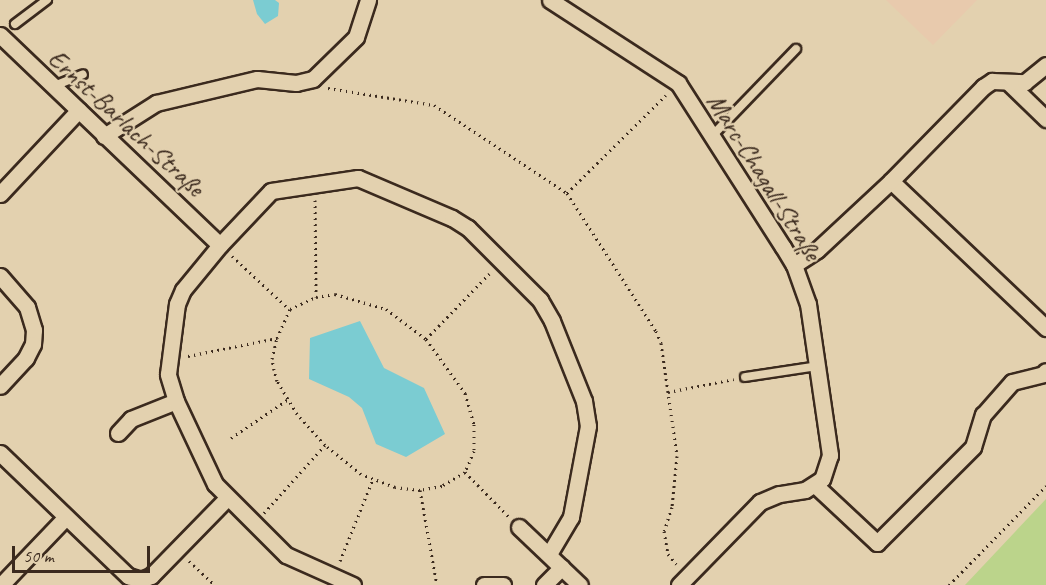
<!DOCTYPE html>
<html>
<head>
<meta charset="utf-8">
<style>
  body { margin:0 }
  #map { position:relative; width:1046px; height:585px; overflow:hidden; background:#e3d1af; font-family:Caveat,sans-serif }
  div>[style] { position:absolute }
  .built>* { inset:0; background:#e8caad }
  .green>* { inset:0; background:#bbd48b }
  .water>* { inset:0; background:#7bccd2 }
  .path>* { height:3px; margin-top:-1.5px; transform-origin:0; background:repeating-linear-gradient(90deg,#3b2a1e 0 1.5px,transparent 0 6px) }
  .roads { filter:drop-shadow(2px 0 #3b2a1e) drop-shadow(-2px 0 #3b2a1e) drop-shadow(0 2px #3b2a1e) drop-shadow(0 -2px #3b2a1e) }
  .lane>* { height:8px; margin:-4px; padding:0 4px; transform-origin:4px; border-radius:4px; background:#e3d1af }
  .street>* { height:15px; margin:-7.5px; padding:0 7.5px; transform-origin:7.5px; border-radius:7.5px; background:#e3d1af }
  span { translate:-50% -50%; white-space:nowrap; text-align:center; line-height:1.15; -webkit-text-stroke:4.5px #e3d1af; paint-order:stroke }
  .street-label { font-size:26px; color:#3b2a1e }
  .scale { position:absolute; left:12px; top:546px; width:138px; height:27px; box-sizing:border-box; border:3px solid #3b2a1e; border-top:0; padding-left:8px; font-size:18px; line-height:21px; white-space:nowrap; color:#3b2a1e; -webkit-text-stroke:4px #e3d1af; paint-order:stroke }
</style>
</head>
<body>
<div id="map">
  <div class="built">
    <i style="clip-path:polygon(886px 0,977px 0,933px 45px)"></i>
  </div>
  <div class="green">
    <i style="clip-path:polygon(1046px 499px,1046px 585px,965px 585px)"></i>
  </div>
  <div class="water">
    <i style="clip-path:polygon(253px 0,275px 0,279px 3px,278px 16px,265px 24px,257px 14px)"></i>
    <i style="clip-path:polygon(360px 321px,384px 368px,424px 388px,445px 434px,406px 457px,376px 444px,362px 408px,349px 397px,309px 379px,310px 338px)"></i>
  </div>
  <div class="path">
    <i style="left:328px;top:88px;width:107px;rotate:9.1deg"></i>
    <i style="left:434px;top:105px;width:159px;rotate:33.5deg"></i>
    <i style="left:567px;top:193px;width:164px;rotate:57.2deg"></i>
    <i style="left:656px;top:331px;width:13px;rotate:67deg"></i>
    <i style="left:661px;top:343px;width:114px;rotate:81.9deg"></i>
    <i style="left:677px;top:456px;width:51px;rotate:95.6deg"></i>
    <i style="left:672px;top:507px;width:25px;rotate:108deg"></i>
    <i style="left:664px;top:531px;width:23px;rotate:80deg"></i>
    <i style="left:668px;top:554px;width:13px;rotate:51deg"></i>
    <i style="left:567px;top:193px;width:139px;rotate:-44.7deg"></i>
    <i style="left:315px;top:200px;width:97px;rotate:89.4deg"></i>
    <i style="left:232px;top:256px;width:78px;rotate:42.9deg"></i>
    <i style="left:426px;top:339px;width:91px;rotate:-45.9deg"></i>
    <i style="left:188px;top:356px;width:91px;rotate:-11.4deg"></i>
    <i style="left:668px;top:392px;width:67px;rotate:-11.1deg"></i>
    <i style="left:231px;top:438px;width:68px;rotate:-34.2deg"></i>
    <i style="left:465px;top:472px;width:27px;rotate:149deg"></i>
    <i style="left:442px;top:486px;width:22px;rotate:170deg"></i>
    <i style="left:420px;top:490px;width:25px;rotate:-173deg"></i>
    <i style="left:395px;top:487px;width:36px;rotate:-159deg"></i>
    <i style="left:361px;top:474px;width:46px;rotate:-141.1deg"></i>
    <i style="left:325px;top:445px;width:42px;rotate:-132.1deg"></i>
    <i style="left:297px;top:414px;width:39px;rotate:-121deg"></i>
    <i style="left:277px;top:381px;width:11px;rotate:-105deg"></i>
    <i style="left:274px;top:370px;width:11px;rotate:-100deg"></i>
    <i style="left:272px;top:359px;width:22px;rotate:-77deg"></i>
    <i style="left:277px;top:338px;width:32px;rotate:-66deg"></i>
    <i style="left:290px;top:309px;width:29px;rotate:-25deg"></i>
    <i style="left:316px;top:297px;width:19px;rotate:-9deg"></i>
    <i style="left:335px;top:294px;width:53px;rotate:16.4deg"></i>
    <i style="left:386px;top:309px;width:50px;rotate:36.9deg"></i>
    <i style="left:426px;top:339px;width:67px;rotate:54.2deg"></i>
    <i style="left:465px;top:393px;width:32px;rotate:74deg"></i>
    <i style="left:474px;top:424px;width:27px;rotate:90deg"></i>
    <i style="left:474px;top:451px;width:23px;rotate:113deg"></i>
    <i style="left:465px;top:472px;width:63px;rotate:45.6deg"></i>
    <i style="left:420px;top:490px;width:97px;rotate:79.9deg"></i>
    <i style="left:264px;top:513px;width:91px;rotate:-48.1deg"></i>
    <i style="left:189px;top:561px;width:35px;rotate:43deg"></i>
    <i style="left:340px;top:561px;width:88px;rotate:-68.1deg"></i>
    <i style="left:949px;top:585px;width:139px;rotate:-45.6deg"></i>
  </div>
  <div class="roads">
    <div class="lane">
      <i style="left:15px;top:24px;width:40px;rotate:-37deg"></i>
      <i style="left:54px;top:86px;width:31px;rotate:-22deg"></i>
      <i style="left:712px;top:136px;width:121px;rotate:-46deg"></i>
      <i style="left:745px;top:377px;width:74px;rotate:-8.6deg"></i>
    </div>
    <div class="street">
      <i style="left:550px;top:0;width:153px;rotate:33deg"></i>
      <i style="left:678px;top:83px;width:195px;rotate:57.4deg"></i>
      <i style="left:783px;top:247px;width:21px;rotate:59deg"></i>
      <i style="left:794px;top:265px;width:41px;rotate:70.3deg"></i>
      <i style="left:808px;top:304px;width:153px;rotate:81.7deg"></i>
      <i style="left:830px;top:455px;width:25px;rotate:108deg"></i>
      <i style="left:822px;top:479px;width:20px;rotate:147deg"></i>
      <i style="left:805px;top:490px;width:26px;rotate:171deg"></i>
      <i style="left:779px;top:494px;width:21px;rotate:157deg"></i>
      <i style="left:760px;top:502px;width:116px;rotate:134.3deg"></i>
      <i style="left:0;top:35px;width:304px;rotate:43.7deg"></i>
      <i style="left:1009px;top:83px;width:52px;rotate:44.2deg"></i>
      <i style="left:104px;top:136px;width:62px;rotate:-32.4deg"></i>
      <i style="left:156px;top:103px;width:104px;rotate:-13.4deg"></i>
      <i style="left:257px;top:79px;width:39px;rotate:6deg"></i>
      <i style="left:296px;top:83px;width:17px;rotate:-13deg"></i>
      <i style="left:313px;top:79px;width:60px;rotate:-44.3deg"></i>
      <i style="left:356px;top:37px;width:39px;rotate:-72deg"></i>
      <i style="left:891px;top:181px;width:214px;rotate:43.5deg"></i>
      <i style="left:0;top:194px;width:115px;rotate:-46.8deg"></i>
      <i style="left:794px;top:265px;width:27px;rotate:-33deg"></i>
      <i style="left:817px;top:250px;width:101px;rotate:-43deg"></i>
      <i style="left:891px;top:181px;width:132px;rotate:-45.6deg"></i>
      <i style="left:983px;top:87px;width:11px;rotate:-34deg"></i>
      <i style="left:992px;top:81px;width:33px;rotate:2deg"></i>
      <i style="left:1025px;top:82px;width:27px;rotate:-39deg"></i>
      <i style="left:0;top:276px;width:41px;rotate:48.9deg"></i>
      <i style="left:27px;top:307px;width:24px;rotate:73deg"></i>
      <i style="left:34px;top:330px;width:14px;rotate:94deg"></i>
      <i style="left:33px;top:344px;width:16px;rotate:117deg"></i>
      <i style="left:26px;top:358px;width:38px;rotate:133deg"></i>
      <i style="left:118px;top:433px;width:19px;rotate:-47deg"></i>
      <i style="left:131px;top:419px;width:48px;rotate:-21.8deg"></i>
      <i style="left:0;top:453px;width:178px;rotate:43.9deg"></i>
      <i style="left:128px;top:576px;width:14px;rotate:17deg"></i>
      <i style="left:141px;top:580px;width:11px;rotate:-22deg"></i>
      <i style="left:151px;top:576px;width:109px;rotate:-45.7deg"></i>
      <i style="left:815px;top:485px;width:85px;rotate:43.1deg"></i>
      <i style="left:877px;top:543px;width:136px;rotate:-45deg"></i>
      <i style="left:973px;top:447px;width:34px;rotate:-73deg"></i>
      <i style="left:983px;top:415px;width:44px;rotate:-48.7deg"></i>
      <i style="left:1012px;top:382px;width:32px;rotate:-14deg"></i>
      <i style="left:1043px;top:374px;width:4px;rotate:-45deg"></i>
      <i style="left:519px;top:527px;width:84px;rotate:43.6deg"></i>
      <i style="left:1px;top:585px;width:94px;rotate:-46.3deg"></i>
      <i style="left:353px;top:585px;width:73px;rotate:-155.9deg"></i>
      <i style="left:286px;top:555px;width:100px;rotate:-135deg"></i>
      <i style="left:215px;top:484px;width:92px;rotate:-115.2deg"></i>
      <i style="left:176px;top:401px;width:28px;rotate:-107deg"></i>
      <i style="left:168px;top:374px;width:71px;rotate:-82.7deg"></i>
      <i style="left:177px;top:304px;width:15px;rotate:-67deg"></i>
      <i style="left:183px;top:290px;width:58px;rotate:-50.6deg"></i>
      <i style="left:220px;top:245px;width:74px;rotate:-46.6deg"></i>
      <i style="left:271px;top:191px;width:88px;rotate:-8.5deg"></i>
      <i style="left:358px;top:178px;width:102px;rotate:23.1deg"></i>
      <i style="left:452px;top:218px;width:19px;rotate:32deg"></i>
      <i style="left:468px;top:228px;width:102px;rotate:45deg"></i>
      <i style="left:540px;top:300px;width:24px;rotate:60deg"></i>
      <i style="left:552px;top:321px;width:86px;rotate:68.2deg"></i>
      <i style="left:584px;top:401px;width:25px;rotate:81deg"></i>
      <i style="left:588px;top:426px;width:93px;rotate:100.6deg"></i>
      <i style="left:571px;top:517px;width:43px;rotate:120.7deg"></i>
      <i style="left:484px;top:585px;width:19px"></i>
      <i style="left:544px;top:585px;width:25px;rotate:-45deg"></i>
    </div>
  </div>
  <div class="street-label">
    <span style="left:126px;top:123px;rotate:43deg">Ernst-Barlach-Straße</span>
    <span style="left:764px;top:177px;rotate:58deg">Marc-Chagall-Straße</span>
  </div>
  <div class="scale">50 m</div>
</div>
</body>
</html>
